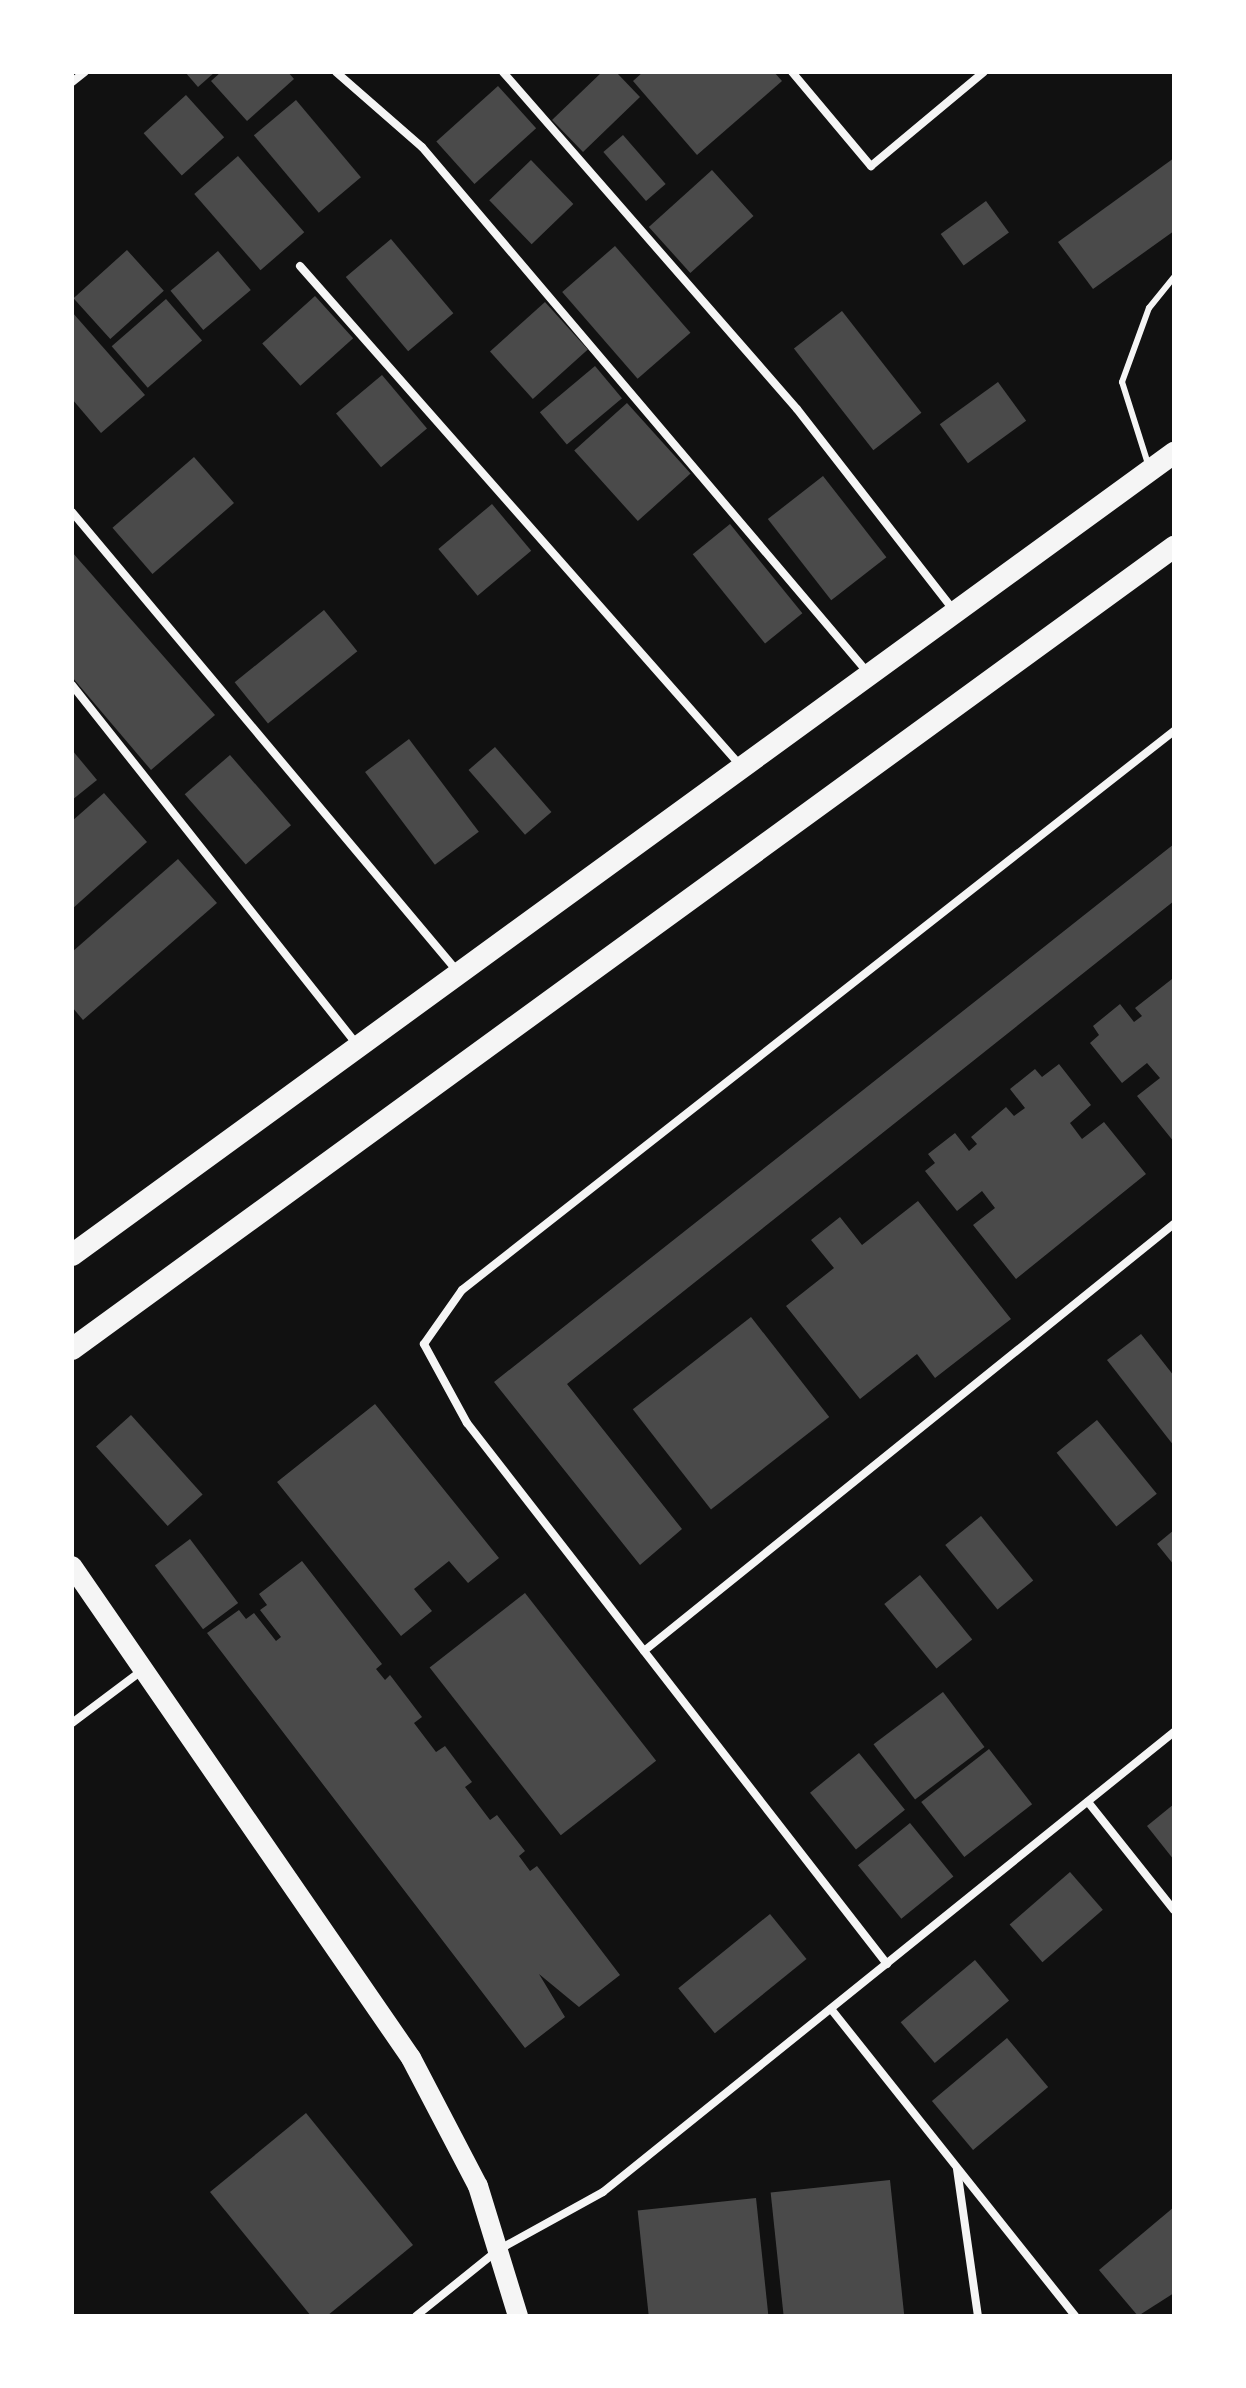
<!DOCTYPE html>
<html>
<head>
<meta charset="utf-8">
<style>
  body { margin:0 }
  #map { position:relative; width:1246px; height:2388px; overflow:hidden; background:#111; font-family:"IBM Plex Sans",sans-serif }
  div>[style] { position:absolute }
  .building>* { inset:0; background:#4a4a4a; transform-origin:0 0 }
  .service>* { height:6px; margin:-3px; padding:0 3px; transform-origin:3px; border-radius:3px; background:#f5f5f5 }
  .minor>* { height:8px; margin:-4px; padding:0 4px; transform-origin:4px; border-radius:4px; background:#f5f5f5 }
  .primary>* { height:20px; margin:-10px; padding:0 10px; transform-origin:10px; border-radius:10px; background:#f5f5f5 }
  .trunk>* { height:22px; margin:-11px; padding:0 11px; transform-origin:11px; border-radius:11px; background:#f5f5f5 }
  span { translate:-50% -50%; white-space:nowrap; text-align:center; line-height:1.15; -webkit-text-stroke:8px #fff; paint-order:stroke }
  .frame { position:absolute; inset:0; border:74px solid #fff; pointer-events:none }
</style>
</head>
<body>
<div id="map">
  <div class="building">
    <i style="clip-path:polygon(185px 72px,215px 72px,198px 87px)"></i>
    <i style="clip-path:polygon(221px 72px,288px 72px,294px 79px,247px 121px,211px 81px)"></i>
    <i style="clip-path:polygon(602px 72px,616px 72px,640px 97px,583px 152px,552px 120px)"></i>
    <i style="clip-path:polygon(643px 72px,774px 72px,782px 81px,697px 155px,633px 81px)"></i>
    <i style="left:498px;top:86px;width:57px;height:83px;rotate:48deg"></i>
    <i style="left:186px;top:95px;width:57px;height:57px;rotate:48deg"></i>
    <i style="left:296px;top:100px;width:101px;height:55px;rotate:50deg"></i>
    <i style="left:623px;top:135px;width:65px;height:26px;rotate:49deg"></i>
    <i style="left:238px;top:156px;width:101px;height:58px;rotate:49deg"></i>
    <i style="clip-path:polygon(1174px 158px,1174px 231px,1093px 289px,1058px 242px)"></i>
    <i style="left:531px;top:160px;width:61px;height:58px;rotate:46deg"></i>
    <i style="left:712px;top:170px;width:62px;height:85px;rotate:48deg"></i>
    <i style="left:986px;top:201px;width:39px;height:56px;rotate:54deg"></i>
    <i style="left:391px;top:239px;width:97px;height:59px;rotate:50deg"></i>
    <i style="left:615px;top:246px;width:115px;height:70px;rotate:49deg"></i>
    <i style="left:127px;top:250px;width:55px;height:72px;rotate:48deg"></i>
    <i style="left:218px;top:251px;width:51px;height:62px;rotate:50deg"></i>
    <i style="left:315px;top:296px;width:57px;height:71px;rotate:48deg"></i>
    <i style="left:166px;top:299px;width:55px;height:72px;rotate:49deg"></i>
    <i style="left:545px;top:302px;width:64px;height:74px;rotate:48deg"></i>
    <i style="left:842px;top:311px;width:129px;height:61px;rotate:52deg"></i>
    <i style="clip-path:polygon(72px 312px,145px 395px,101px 433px,72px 399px)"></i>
    <i style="left:595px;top:366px;width:42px;height:72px;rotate:50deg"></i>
    <i style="left:382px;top:375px;width:70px;height:60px;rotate:50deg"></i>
    <i style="left:998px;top:382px;width:48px;height:72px;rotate:54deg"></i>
    <i style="left:627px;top:403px;width:95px;height:71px;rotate:48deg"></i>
    <i style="left:194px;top:457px;width:61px;height:108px;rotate:49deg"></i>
    <i style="left:823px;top:476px;width:103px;height:70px;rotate:52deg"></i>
    <i style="left:492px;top:504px;width:61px;height:70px;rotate:50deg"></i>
    <i style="left:730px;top:524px;width:115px;height:48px;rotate:51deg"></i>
    <i style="clip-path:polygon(72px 552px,215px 715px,151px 770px,72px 677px)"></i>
    <i style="left:324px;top:610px;width:53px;height:115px;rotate:51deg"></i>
    <i style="left:409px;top:739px;width:116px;height:55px;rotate:53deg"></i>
    <i style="left:495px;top:747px;width:86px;height:35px;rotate:49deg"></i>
    <i style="clip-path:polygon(72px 750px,97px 780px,72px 800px)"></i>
    <i style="left:230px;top:755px;width:93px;height:60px;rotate:49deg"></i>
    <i style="clip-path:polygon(104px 793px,147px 842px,72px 909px,72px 821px)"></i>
    <i style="clip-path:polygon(1174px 844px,1174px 901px,567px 1384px,682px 1529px,640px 1565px,494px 1382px)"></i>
    <i style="clip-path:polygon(178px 859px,217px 903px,83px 1020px,72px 1007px,72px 952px)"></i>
    <i style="clip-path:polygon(1172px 979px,1174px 981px,1174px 1142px,1137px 1096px,1160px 1078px,1147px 1063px,1122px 1083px,1090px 1043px,1099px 1035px,1093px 1026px,1120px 1004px,1134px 1022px,1142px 1016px,1135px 1008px)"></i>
    <i style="clip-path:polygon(1059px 1064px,1091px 1105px,1070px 1123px,1082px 1139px,1104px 1122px,1146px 1174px,1016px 1279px,973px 1225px,995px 1208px,982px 1191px,957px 1211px,925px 1171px,935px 1163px,928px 1154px,955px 1133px,969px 1151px,977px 1144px,971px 1137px,1006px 1107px,1014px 1116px,1025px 1108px,1010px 1089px,1035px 1069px,1042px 1077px)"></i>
    <i style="clip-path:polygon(918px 1201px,1011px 1319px,935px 1378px,917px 1354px,860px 1399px,786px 1306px,834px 1268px,811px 1240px,840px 1217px,862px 1245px)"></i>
    <i style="left:751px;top:1317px;width:127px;height:150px;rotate:52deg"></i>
    <i style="clip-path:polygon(1141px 1334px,1174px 1376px,1174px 1446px,1107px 1360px)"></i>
    <i style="clip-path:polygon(375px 1404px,499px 1558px,468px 1583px,449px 1561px,414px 1589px,432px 1611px,401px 1636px,277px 1482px)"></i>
    <i style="left:131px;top:1415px;width:107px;height:47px;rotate:48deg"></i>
    <i style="left:1097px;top:1420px;width:95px;height:52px;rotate:51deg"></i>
    <i style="left:981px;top:1516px;width:83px;height:46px;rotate:51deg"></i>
    <i style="clip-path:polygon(1174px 1530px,1174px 1565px,1157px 1544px)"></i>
    <i style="left:190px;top:1539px;width:80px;height:44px;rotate:53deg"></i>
    <i style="clip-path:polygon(302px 1561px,382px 1664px,376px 1669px,385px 1680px,390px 1675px,422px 1717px,414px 1723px,436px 1752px,445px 1746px,472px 1782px,465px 1787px,490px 1820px,497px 1815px,525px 1851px,519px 1856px,530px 1871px,537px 1866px,620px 1975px,579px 2007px,539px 1974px,565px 2017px,525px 2048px,207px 1633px,239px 1610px,246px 1619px,254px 1613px,276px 1641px,281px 1637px,260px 1610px,267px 1605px,259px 1594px)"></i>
    <i style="left:920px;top:1575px;width:83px;height:46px;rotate:51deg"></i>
    <i style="left:525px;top:1593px;width:213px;height:121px;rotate:52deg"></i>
    <i style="left:943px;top:1692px;width:69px;height:87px;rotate:53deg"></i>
    <i style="left:989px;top:1749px;width:70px;height:86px;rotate:52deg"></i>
    <i style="left:859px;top:1753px;width:73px;height:63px;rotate:51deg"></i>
    <i style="clip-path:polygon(1174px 1804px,1174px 1860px,1147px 1826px)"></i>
    <i style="left:910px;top:1823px;width:69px;height:67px;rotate:51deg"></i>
    <i style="left:1070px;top:1872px;width:50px;height:80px;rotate:49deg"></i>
    <i style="left:770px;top:1914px;width:58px;height:118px;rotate:51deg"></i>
    <i style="left:975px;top:1960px;width:53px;height:97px;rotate:50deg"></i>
    <i style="left:1007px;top:2038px;width:64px;height:98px;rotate:50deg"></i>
    <i style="clip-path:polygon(306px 2113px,413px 2245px,327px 2316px,311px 2316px,210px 2192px)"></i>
    <i style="left:890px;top:2180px;width:137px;height:120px;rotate:84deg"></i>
    <i style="left:756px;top:2198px;width:119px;height:119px;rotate:84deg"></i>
    <i style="clip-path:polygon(1174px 2207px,1174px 2293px,1138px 2316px,1099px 2270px)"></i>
  </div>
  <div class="service">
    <i style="left:1149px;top:467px;width:89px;rotate:-107.6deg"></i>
    <i style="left:1122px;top:382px;width:79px;rotate:-70deg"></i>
    <i style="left:1149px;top:308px;width:40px;rotate:-51deg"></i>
  </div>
  <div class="minor">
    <i style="left:336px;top:72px;width:114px;rotate:41.1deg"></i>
    <i style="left:422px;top:147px;width:691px;rotate:49.7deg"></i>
    <i style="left:503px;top:72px;width:447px;rotate:48.9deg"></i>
    <i style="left:797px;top:409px;width:256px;rotate:52.1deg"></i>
    <i style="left:792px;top:72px;width:123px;rotate:50deg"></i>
    <i style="left:871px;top:166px;width:147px;rotate:-39.8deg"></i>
    <i style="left:72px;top:82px;width:16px;rotate:-38deg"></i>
    <i style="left:300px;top:266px;width:664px;rotate:48.6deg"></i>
    <i style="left:72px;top:512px;width:599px;rotate:50.01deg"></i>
    <i style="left:72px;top:685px;width:459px;rotate:51.6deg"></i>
    <i style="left:644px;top:1651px;width:681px;rotate:-38.86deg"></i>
    <i style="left:72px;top:1723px;width:90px;rotate:-36.9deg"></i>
    <i style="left:1088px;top:1802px;width:138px;rotate:51.5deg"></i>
    <i style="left:887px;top:1964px;width:685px;rotate:-127.82deg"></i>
    <i style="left:467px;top:1423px;width:90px;rotate:-118.6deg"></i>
    <i style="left:424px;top:1344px;width:66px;rotate:-54.9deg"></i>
    <i style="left:462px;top:1290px;width:905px;rotate:-38.14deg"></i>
    <i style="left:831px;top:2009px;width:392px;rotate:51.5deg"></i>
    <i style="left:957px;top:2169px;width:148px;rotate:81.9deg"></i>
    <i style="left:416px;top:2316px;width:105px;rotate:-38.8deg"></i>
    <i style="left:498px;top:2250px;width:120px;rotate:-28.9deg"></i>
    <i style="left:603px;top:2192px;width:733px;rotate:-38.86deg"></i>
  </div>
  <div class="primary">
    <i style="left:72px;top:1566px;width:597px;rotate:55.43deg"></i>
    <i style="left:411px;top:2058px;width:144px;rotate:62.4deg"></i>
    <i style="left:478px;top:2186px;width:136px;rotate:72.9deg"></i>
  </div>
  <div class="trunk">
    <i style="left:72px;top:1255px;width:1363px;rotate:-36.05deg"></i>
    <i style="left:72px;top:1349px;width:1363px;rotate:-36.05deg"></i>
  </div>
  <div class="frame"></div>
</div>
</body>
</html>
